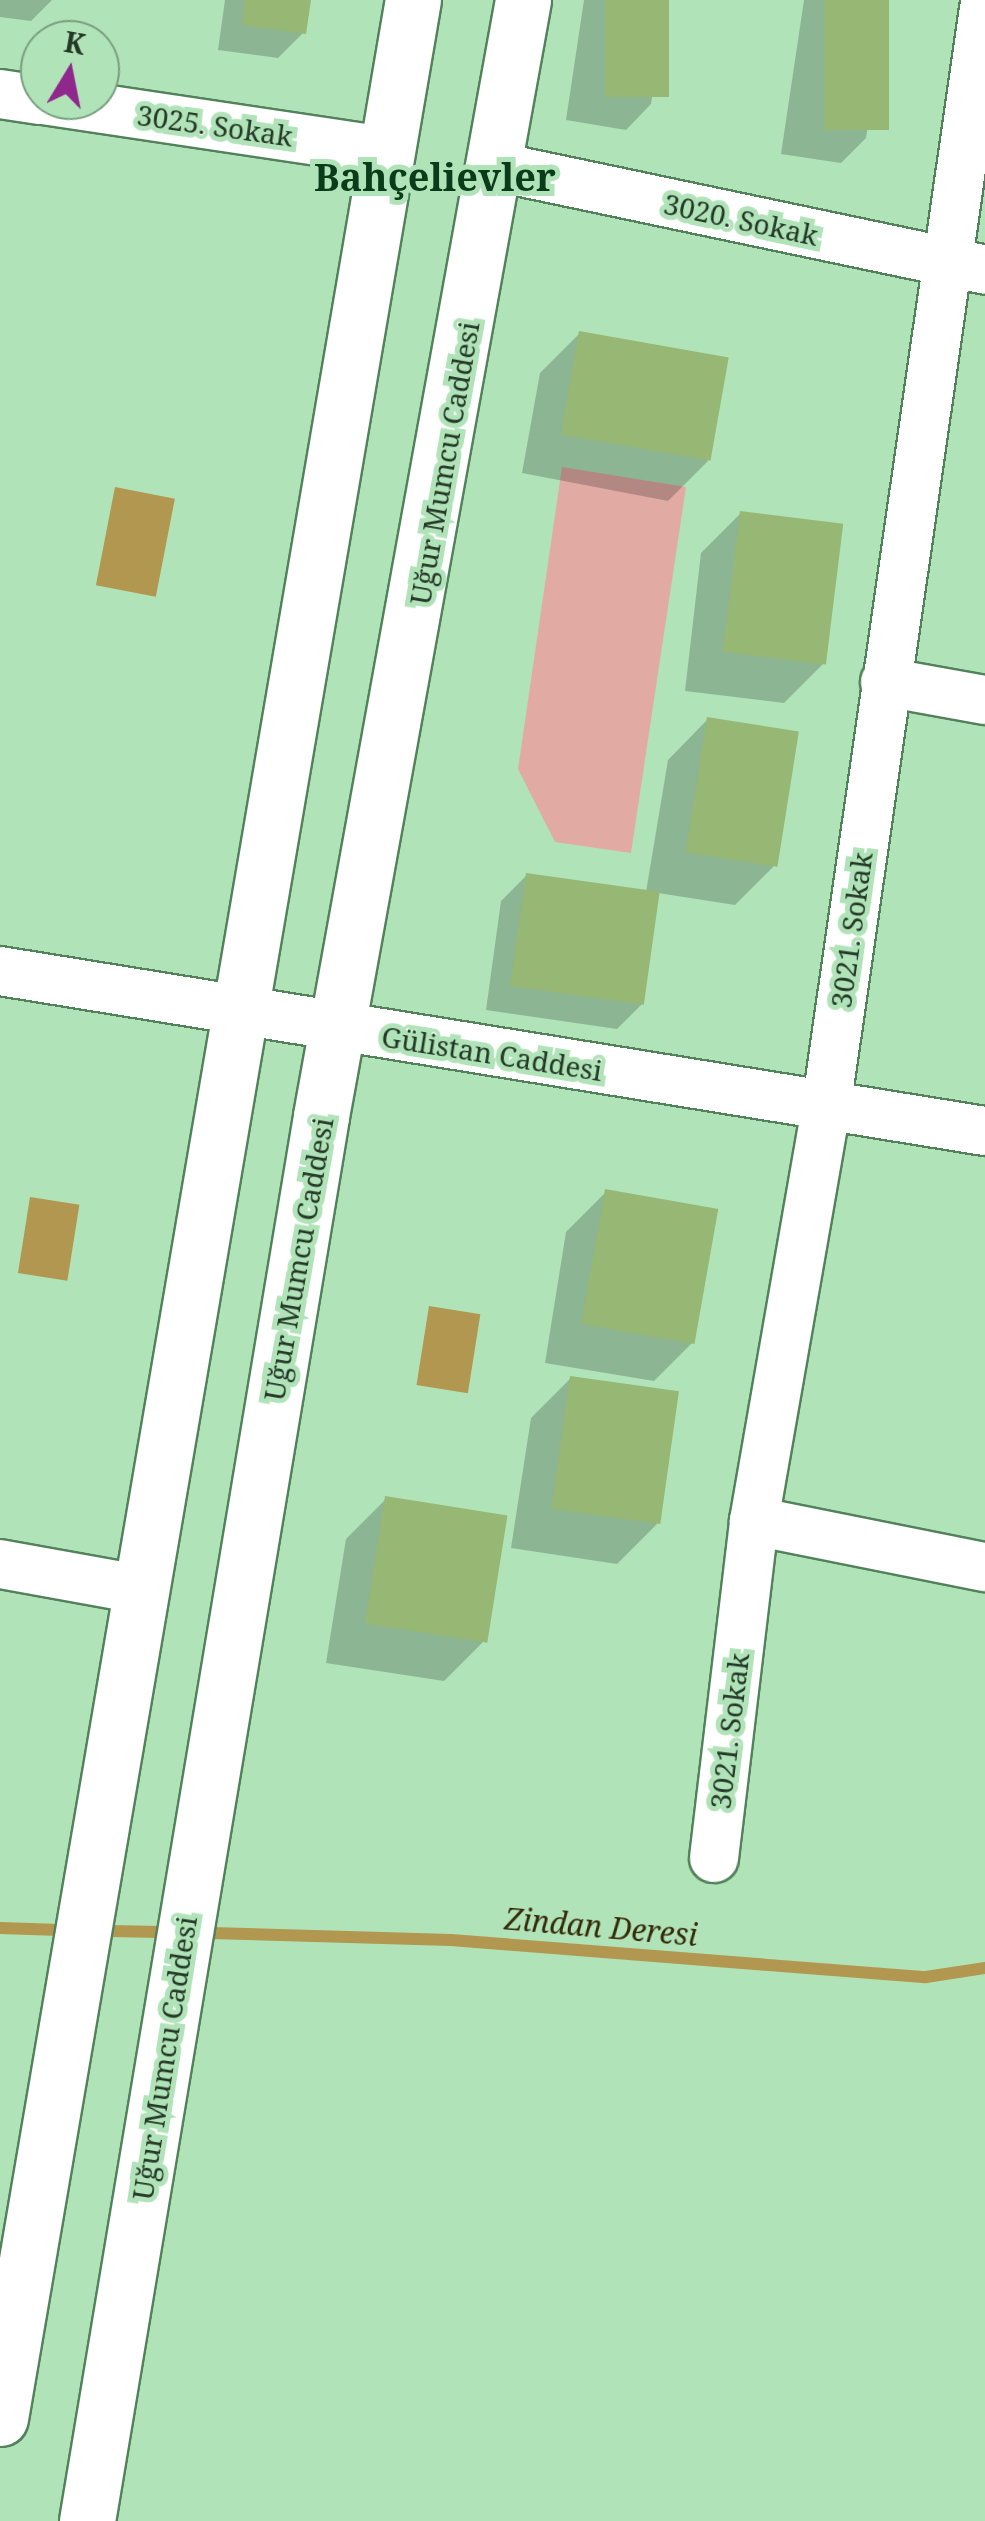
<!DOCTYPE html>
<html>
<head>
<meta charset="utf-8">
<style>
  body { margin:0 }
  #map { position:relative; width:985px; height:2521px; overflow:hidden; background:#b0e3b8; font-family:"Noto Serif",serif }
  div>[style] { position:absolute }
  .green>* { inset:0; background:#e1aba3 }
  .water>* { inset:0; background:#b1974f; transform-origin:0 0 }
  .shadow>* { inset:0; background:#0003 }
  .stream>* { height:12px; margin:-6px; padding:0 6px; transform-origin:6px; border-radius:6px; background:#b1974f }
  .building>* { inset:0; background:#97b775; transform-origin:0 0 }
  .roads { filter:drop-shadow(2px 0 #52815b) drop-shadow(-2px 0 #52815b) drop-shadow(0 2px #52815b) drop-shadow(0 -2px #52815b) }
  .minor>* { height:48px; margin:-24px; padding:0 24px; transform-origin:24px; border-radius:24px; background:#fff }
  .major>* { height:55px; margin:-27.5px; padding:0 27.5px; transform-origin:27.5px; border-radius:27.5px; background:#fff }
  span { translate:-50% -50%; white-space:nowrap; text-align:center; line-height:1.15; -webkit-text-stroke:10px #b0e3b8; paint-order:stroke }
  .street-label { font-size:28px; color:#243827 }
  .water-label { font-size:30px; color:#352908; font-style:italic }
  .district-label { font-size:38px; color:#0b3c1a; font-weight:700 }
  .north { position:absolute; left:20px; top:20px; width:100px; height:100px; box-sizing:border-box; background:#b0e3b8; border:2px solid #789f7e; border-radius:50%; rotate:10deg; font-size:28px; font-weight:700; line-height:40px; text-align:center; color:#243827 }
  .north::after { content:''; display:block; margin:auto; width:35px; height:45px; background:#8f278c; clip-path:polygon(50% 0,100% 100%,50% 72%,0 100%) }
</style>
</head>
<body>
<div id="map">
  <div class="green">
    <i style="clip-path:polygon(562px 467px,686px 487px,631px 853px,555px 842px,518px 769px)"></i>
  </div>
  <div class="water">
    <i style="left:115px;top:487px;width:61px;height:100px;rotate:11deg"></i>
    <i style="left:30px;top:1197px;width:50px;height:77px;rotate:9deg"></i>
    <i style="left:429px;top:1306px;width:52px;height:80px;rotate:9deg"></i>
  </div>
  <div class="shadow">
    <i style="clip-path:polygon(0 0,52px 0,31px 21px,0 17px)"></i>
    <i style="clip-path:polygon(225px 0,308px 0,303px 33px,278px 58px,218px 50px)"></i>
    <i style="clip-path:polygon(584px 0,667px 0,651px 104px,626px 130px,566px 120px)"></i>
    <i style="clip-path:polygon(804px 0,887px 0,866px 138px,841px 163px,781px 154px)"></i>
    <i style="clip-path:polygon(580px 333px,708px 461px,668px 501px,522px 473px,540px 373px)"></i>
    <i style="clip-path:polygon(741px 513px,824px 663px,784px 703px,685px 691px,701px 553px)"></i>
    <i style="clip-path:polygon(707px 720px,775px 865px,735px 905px,658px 893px,643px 1003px,617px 1029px,486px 1010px,501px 901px,527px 875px,646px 892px,668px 760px)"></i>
    <i style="clip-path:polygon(606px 1192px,694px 1341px,654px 1381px,545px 1363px,566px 1232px)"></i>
    <i style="clip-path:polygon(571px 1378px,657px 1524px,617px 1564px,511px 1548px,531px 1418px)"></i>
    <i style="clip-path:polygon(386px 1499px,484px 1641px,444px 1681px,326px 1663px,346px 1539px)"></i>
  </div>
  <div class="stream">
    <i style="left:0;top:1928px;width:60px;rotate:1.9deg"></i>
    <i style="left:111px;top:1931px;width:49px;rotate:1.2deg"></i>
    <i style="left:211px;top:1933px;width:240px;rotate:1.7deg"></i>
    <i style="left:451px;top:1940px;width:476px;rotate:4.5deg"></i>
    <i style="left:926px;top:1977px;width:60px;rotate:-8.7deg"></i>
  </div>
  <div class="building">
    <i style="clip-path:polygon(245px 0,311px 0,306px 34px,242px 25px)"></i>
    <i style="left:605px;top:0;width:64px;height:97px"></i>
    <i style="left:824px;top:0;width:65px;height:130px"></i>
    <i style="left:579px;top:331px;width:152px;height:105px;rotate:10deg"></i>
    <i style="left:740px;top:511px;width:104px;height:142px;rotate:7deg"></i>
    <i style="left:707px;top:717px;width:93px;height:137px;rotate:9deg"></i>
    <i style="left:526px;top:873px;width:135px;height:114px;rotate:8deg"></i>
    <i style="left:605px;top:1189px;width:115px;height:137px;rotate:10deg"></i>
    <i style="left:570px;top:1376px;width:110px;height:134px;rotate:8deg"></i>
    <i style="left:385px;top:1496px;width:124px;height:129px;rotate:9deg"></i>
  </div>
  <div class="roads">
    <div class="minor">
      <i style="left:0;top:94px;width:40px;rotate:8.5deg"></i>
      <i style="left:43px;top:100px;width:347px;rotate:8.5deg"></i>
      <i style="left:498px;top:167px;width:498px;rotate:11.9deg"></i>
      <i style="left:885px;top:682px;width:102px;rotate:10.2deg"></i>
      <i style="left:0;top:971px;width:998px;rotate:9.23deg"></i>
      <i style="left:754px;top:1521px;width:236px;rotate:11.3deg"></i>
      <i style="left:0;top:1564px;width:147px;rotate:10.2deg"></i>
      <i style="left:714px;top:1858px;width:339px;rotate:-83.2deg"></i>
      <i style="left:754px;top:1521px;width:419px;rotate:-80.1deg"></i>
      <i style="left:826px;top:1108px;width:1117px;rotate:-81.82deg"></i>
    </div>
    <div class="major">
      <i style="left:0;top:2418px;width:2453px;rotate:-80.31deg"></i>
      <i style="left:87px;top:2521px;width:1424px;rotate:-80.54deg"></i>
      <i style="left:321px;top:1116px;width:1134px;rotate:-79.74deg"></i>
    </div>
  </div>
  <div class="street-label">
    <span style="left:215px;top:125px;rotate:8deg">3025. Sokak</span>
    <span style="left:741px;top:219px;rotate:12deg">3020. Sokak</span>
    <span style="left:444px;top:463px;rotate:-80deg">Uğur Mumcu Caddesi</span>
    <span style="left:851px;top:930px;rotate:-82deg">3021. Sokak</span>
    <span style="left:492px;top:1053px;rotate:9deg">Gülistan Caddesi</span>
    <span style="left:298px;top:1259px;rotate:-80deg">Uğur Mumcu Caddesi</span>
    <span style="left:729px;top:1731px;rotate:-83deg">3021. Sokak</span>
    <span style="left:164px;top:2058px;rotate:-81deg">Uğur Mumcu Caddesi</span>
  </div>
  <div class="water-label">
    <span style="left:601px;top:1927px;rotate:5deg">Zindan Deresi</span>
  </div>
  <div class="district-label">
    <span style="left:435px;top:177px">Bahçelievler</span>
  </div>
  <div class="north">K</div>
</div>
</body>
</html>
